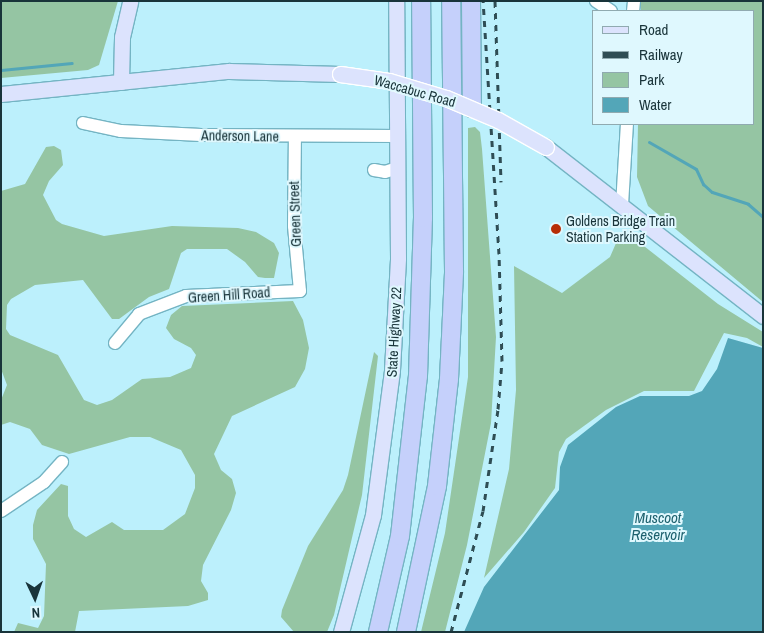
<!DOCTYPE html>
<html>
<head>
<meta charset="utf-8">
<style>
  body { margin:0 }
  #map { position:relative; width:764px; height:633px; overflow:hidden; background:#bcf0fc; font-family:"Archivo Narrow",sans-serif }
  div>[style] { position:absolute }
  .green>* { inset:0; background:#95c5a3 }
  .water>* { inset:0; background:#53a6b8 }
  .stream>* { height:3px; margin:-1.5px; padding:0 1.5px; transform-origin:1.5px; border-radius:1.5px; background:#53a6b8 }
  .roads { filter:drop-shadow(1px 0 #74b4c3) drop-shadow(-1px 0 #74b4c3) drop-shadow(0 1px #74b4c3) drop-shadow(0 -1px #74b4c3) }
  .minor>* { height:12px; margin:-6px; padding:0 6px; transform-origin:6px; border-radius:6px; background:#fff }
  .major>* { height:15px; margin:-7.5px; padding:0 7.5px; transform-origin:7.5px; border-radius:7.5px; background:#dce3fd }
  .highway>* { height:18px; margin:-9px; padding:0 9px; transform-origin:9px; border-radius:9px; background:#c5d0fb }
  .rail>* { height:3px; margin-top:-1.5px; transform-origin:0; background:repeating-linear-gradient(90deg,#2f4d54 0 6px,transparent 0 12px) }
  .bridges { filter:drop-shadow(1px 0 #fff) drop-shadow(-1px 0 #fff) drop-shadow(0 1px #fff) drop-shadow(0 -1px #fff) }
  .major-bridge>* { height:15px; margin:-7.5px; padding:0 7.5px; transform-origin:7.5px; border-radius:7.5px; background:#dce3fd }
  .dots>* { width:14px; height:14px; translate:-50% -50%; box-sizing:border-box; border:2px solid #dff8fe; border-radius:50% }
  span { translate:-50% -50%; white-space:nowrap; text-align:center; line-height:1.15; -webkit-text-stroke:4px #dff8fe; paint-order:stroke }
  .street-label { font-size:14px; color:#19343a }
  .poi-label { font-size:14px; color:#19343a }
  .left { translate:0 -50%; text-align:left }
  .water-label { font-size:15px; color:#1d616e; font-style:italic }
  .frame { position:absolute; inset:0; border:2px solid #19343a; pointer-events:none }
  .legend { position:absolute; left:592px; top:10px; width:162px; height:115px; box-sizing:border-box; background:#dff8fe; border:1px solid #90aab0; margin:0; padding:6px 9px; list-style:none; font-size:15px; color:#19343a }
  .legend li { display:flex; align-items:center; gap:10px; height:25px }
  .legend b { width:25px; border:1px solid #90aab0 }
  .north { position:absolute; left:10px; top:573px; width:50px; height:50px; -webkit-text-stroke:4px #dff8fe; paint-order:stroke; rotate:177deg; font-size:14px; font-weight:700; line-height:20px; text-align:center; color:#19343a }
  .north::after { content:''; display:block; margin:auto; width:18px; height:22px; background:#19343a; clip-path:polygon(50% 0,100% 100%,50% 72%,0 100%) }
</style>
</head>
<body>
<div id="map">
  <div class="green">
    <i style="clip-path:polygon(1px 1px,118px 1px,99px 65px,88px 70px,1px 78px)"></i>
    <i style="clip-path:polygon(641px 1px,763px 1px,763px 302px,648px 206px,637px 177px,638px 124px,753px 124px,753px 11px,641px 11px)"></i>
    <i style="clip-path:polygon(475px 127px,480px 132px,482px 149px,496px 337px,491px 423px,467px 545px,445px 632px,421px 632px,445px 533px,468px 377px,468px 128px)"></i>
    <i style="clip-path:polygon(54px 146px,61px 150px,63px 165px,49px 181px,43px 195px,56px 220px,62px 224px,104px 236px,172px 226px,238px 228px,256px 232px,274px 243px,279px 253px,274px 278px,265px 278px,258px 277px,245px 262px,227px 249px,187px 249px,181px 253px,169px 289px,149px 297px,119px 319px,112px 319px,83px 280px,35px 285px,11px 299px,7px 305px,6px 329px,10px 335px,58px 355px,84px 400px,97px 405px,112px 400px,142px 379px,170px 377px,191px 368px,196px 355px,191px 348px,174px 339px,166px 328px,171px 315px,182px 306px,293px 301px,303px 320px,309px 348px,305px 369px,295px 387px,232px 416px,214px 454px,221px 470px,232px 479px,236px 493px,231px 510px,203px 565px,201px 581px,208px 593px,208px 600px,188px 606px,79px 611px,75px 632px,14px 632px,18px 623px,38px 628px,44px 616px,46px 564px,33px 539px,33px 525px,37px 510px,61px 484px,68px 486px,68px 516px,74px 529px,86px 537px,112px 522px,124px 530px,163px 530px,185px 514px,195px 488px,195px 475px,181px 450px,150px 437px,130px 437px,69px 454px,42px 445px,30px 429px,10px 422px,1px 425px,1px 400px,7px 385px,1px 369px,1px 191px,25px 184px,46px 147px)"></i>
    <i style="clip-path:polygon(626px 232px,718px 304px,763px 332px,763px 347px,747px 338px,724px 333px,694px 391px,644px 391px,606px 410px,566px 439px,559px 452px,555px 488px,524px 532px,484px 578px,509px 469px,516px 390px,514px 266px,562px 293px,610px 257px,620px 234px)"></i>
    <i style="clip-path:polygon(374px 352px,378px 356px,362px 495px,334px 615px,327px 632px,294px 632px,281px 617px,282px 610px,308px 546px,343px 490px,348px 475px)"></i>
  </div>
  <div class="water">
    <i style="clip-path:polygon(728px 338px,763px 348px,763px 632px,464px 632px,484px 587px,559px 490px,560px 467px,568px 445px,616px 407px,640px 396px,689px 396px,702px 391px,717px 369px)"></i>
  </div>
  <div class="stream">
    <i style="left:1px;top:70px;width:71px;rotate:-5.6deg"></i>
    <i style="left:649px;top:142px;width:54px;rotate:29.9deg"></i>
    <i style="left:696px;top:169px;width:17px;rotate:65deg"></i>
    <i style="left:703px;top:184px;width:12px;rotate:42deg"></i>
    <i style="left:712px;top:192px;width:38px;rotate:18deg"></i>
    <i style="left:748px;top:204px;width:20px;rotate:41deg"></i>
  </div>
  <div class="roads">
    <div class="minor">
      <i style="left:596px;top:1px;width:18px;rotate:34deg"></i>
      <i style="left:633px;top:11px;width:10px;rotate:-84deg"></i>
      <i style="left:83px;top:123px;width:39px;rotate:12deg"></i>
      <i style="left:121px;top:131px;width:80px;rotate:2.9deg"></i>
      <i style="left:201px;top:135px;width:196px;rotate:0.3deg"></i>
      <i style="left:374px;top:170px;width:11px;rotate:10deg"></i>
      <i style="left:385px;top:172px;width:13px;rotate:-18deg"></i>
      <i style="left:622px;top:205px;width:81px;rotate:-86.5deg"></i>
      <i style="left:115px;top:343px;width:38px;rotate:-50deg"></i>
      <i style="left:139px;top:314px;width:50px;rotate:-21deg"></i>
      <i style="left:186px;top:296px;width:114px;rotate:-2.5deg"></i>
      <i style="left:300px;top:291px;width:65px;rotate:-95.3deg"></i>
      <i style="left:294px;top:226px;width:90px;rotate:-89.4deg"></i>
      <i style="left:1px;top:511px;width:52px;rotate:-34deg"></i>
      <i style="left:44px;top:482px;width:27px;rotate:-48deg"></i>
    </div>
    <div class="major">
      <i style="left:121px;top:82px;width:45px;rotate:-88.7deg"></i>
      <i style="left:122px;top:37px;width:37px;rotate:-77deg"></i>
      <i style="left:1px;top:94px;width:229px;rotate:-5.8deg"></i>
      <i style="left:229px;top:71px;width:111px;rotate:1.5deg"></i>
      <i style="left:546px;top:147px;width:275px;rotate:37.9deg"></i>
      <i style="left:341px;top:632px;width:121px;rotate:-74.7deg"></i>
      <i style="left:373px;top:515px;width:146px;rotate:-82.5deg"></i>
      <i style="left:392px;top:370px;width:112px;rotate:-86.9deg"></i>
      <i style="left:398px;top:258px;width:257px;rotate:-90.4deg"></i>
    </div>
    <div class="highway">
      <i style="left:471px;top:1px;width:107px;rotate:89.5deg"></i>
      <i style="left:378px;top:632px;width:98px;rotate:-77.1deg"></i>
      <i style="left:400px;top:536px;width:161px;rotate:-83.6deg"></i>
      <i style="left:418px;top:376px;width:158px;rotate:-88.2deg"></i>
      <i style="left:423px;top:218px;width:217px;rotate:-90.5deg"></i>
      <i style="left:406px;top:632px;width:149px;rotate:-78deg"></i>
      <i style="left:437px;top:486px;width:108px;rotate:-83.6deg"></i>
      <i style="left:449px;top:379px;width:108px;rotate:-87.3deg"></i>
      <i style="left:454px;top:271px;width:270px;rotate:-90.6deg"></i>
    </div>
  </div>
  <div class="rail">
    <i style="left:495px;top:1px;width:181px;rotate:88.1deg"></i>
    <i style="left:451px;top:632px;width:125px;rotate:-75.2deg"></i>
    <i style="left:483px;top:511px;width:103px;rotate:-81.6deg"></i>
    <i style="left:498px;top:409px;width:48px;rotate:-85.2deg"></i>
    <i style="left:502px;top:361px;width:107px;rotate:-91.6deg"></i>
    <i style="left:499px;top:254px;width:254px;rotate:-93.6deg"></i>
  </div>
  <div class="bridges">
    <div class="major-bridge">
      <i style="left:340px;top:74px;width:49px;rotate:8.1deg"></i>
      <i style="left:389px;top:81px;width:59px;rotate:16.6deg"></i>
      <i style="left:446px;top:98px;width:56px;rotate:22.9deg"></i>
      <i style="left:498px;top:120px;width:55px;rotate:29.4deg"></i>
    </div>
  </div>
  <div class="dots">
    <i style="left:556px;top:229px;background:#b72d06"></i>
  </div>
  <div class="street-label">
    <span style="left:415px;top:91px;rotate:16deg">Waccabuc Road</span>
    <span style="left:240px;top:136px;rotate:1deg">Anderson Lane</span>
    <span style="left:295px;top:214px;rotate:-92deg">Green Street</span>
    <span style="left:229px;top:295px;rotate:-4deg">Green Hill Road</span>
    <span style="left:394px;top:332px;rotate:-87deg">State Highway 22</span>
  </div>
  <div class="poi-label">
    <span class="left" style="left:566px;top:229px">Goldens Bridge Train<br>Station Parking</span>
  </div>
  <div class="water-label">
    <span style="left:658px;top:526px">Muscoot<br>Reservoir</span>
  </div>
  <div class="frame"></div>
  <ul class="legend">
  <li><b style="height:6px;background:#dce3fd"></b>Road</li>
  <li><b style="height:6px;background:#2f4d54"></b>Railway</li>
  <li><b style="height:14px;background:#95c5a3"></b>Park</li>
  <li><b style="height:14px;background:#53a6b8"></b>Water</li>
  </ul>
  <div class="north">N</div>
</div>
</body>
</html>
